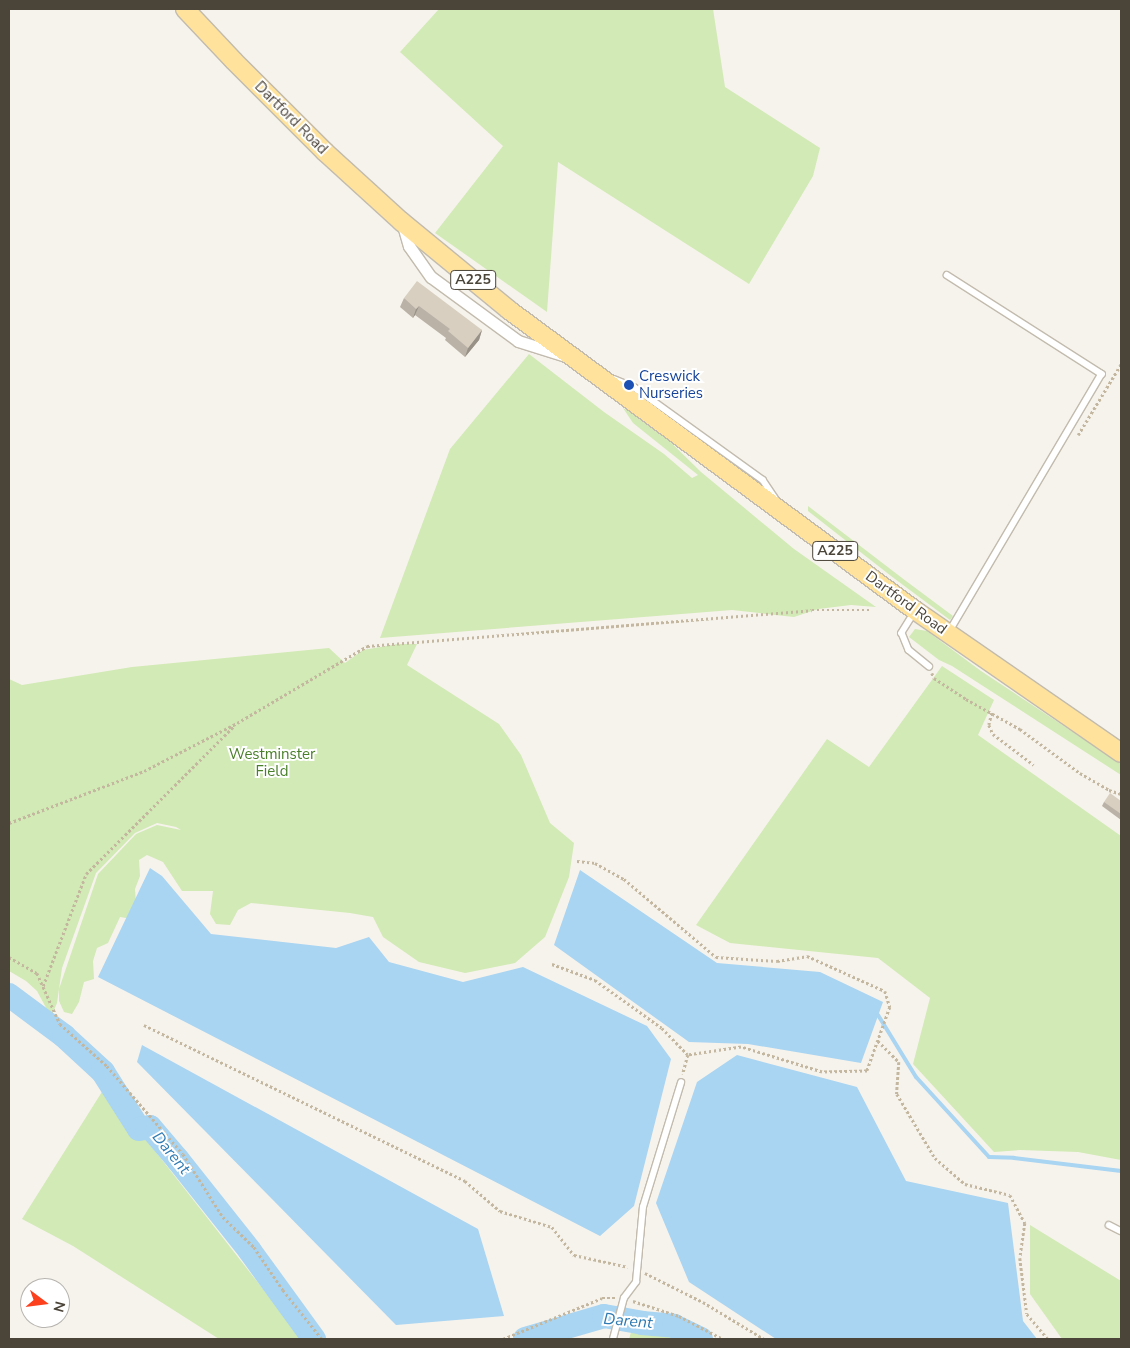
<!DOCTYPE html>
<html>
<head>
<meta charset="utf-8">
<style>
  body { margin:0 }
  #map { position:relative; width:1130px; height:1348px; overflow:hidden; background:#f6f3ec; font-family:"Nunito Sans",sans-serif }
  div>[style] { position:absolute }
  .green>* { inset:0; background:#d2eab5 }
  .water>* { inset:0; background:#a9d4f2 }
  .stream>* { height:4px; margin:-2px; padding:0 2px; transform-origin:2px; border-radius:2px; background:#a9d4f2 }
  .river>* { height:24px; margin:-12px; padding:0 12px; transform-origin:12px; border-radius:12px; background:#a9d4f2 }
  .path>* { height:2.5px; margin-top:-1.25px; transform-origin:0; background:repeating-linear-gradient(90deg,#c4b79f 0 2.5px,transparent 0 5px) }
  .roads { filter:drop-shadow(1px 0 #c2bbae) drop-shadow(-1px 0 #c2bbae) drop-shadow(0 1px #c2bbae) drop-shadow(0 -1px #c2bbae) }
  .service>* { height:5.5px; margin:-2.75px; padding:0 2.75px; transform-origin:2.75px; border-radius:2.75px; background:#fff }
  .minor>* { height:11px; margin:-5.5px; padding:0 5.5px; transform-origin:5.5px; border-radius:5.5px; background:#fff }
  .primary>* { height:18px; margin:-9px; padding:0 9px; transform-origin:9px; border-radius:9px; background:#ffe39c }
  .wall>* { inset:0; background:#bab2a6 }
  .shaded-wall>* { inset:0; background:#979187 }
  .building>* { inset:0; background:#d8cfc1 }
  .dots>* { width:14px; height:14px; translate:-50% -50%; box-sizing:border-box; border:2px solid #fff; border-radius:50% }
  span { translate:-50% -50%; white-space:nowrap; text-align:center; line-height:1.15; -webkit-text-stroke:4px #fff; paint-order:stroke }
  .shield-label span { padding:1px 4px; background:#fff; border:1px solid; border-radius:4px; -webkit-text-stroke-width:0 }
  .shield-label { font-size:14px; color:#4b4439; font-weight:700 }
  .street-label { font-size:15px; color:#4b4439 }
  .transit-label { font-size:15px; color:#164399 }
  .left { translate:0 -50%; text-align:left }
  .park-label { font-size:15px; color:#4a7f2a }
  .water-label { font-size:16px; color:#2e7ab2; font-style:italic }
  .frame { position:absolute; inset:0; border:10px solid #4b4439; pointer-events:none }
  .north { position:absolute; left:20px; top:1278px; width:50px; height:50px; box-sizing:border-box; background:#fff; border:1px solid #b7b4b0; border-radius:50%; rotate:105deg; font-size:14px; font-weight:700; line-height:20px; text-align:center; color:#4b4439 }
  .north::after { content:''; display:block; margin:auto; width:18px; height:22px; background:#fc3f1d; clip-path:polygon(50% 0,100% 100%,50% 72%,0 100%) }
</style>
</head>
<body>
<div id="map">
  <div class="green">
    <i style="clip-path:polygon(439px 9px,713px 9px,725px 87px,820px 148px,813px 176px,749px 284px,558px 162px,547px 312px,435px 233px,503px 146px,400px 52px)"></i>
    <i style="clip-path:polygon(529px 354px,604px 412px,664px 454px,692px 478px,698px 475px,633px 423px,623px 408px,650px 422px,701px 472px,794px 549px,876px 607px,851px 605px,818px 609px,794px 617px,732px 610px,380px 638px,450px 449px)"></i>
    <i style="clip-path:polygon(808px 506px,906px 581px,953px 616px,950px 620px,891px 576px,808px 511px)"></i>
    <i style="clip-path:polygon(915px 629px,927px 631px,981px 671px,1121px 764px,1121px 775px,952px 666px,939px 660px,909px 637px)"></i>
    <i style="clip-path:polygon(398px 644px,417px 644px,407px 665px,499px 724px,521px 755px,550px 823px,574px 843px,569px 877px,545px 937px,515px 963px,465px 973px,419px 962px,383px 937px,373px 917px,350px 913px,251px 903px,238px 910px,230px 925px,216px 924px,210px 914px,213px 891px,182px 891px,163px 862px,147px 855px,139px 860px,140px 876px,135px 889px,136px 904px,132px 919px,120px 917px,108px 943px,97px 948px,93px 961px,94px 979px,84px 982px,79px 1002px,72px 1014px,64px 1012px,59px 1001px,59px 989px,98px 874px,136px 834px,157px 825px,181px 830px,176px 827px,157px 823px,135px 833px,96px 873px,62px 968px,57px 1003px,51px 1017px,37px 991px,26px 981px,9px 971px,9px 679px,22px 685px,132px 667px,329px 648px,345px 663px,363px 650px)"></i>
    <i style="clip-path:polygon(942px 666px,994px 700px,978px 735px,1121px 836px,1121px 1160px,1078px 1152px,1020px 1150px,994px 1152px,913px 1064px,930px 998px,878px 958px,730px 943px,696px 925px,827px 739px,869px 767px)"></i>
    <i style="clip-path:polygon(105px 1087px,302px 1339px,219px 1339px,73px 1246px,22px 1219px)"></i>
    <i style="clip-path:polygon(1030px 1225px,1121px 1281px,1121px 1339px,1062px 1339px,1030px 1294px)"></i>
    <i style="clip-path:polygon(632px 1329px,673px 1338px,677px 1339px,629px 1339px)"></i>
  </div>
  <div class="water">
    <i style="clip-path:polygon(150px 868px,162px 876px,211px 934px,336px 948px,369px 937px,389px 962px,463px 982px,523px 967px,647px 1026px,671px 1059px,634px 1206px,600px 1236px,98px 977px)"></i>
    <i style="clip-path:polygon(580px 870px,717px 963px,820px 972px,883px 1002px,861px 1063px,748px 1044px,689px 1042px,554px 945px)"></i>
    <i style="clip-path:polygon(142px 1045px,478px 1229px,504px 1316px,396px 1325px,137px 1062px)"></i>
    <i style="clip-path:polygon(737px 1055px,857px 1087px,906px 1181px,1008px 1203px,1023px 1321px,1037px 1339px,776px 1339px,689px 1282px,656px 1203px,697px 1082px)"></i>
  </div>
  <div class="stream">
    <i style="left:878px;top:1015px;width:73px;rotate:58.5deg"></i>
    <i style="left:916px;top:1077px;width:108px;rotate:47.6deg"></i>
    <i style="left:989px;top:1157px;width:25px;rotate:2deg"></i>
    <i style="left:1014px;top:1158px;width:108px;rotate:6.9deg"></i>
  </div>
  <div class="river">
    <i style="left:9px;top:995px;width:69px;rotate:36.7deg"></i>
    <i style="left:64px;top:1036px;width:53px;rotate:42.7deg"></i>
    <i style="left:103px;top:1072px;width:67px;rotate:57.7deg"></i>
    <i style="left:139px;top:1129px;width:11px;rotate:-10deg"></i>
    <i style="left:150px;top:1127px;width:43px;rotate:49.7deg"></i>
    <i style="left:178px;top:1160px;width:116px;rotate:51.6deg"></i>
    <i style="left:250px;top:1251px;width:109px;rotate:54deg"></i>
    <i style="left:525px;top:1339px;width:82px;rotate:-16.2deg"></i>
    <i style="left:604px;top:1316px;width:39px;rotate:10deg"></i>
    <i style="left:642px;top:1323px;width:32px;rotate:5deg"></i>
    <i style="left:674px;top:1326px;width:30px;rotate:26deg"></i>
  </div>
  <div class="path">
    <i style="left:1078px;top:435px;width:83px;rotate:-58.8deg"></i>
    <i style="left:932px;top:673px;width:5px;rotate:68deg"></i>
    <i style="left:934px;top:678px;width:38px;rotate:33deg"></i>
    <i style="left:966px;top:699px;width:62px;rotate:29.1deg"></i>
    <i style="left:1020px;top:729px;width:74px;rotate:36.3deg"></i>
    <i style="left:1080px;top:773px;width:34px;rotate:30deg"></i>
    <i style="left:1109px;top:790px;width:13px;rotate:18deg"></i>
    <i style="left:992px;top:713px;width:12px;rotate:104deg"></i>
    <i style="left:989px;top:725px;width:10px;rotate:66deg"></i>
    <i style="left:993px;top:734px;width:51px;rotate:37.1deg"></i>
    <i style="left:9px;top:823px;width:145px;rotate:-21.1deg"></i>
    <i style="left:144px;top:771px;width:105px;rotate:-27.3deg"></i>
    <i style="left:237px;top:723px;width:151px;rotate:-30.6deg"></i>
    <i style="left:367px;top:646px;width:446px;rotate:-4.6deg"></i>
    <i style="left:812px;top:610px;width:58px"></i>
    <i style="left:577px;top:861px;width:18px;rotate:6deg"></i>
    <i style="left:595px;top:863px;width:33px;rotate:29deg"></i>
    <i style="left:624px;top:879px;width:121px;rotate:40.3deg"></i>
    <i style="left:716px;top:957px;width:61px;rotate:3.8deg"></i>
    <i style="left:777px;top:961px;width:30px;rotate:-9deg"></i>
    <i style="left:807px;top:956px;width:85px;rotate:24.2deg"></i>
    <i style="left:885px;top:991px;width:17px;rotate:73deg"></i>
    <i style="left:890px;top:1007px;width:68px;rotate:109.8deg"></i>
    <i style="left:867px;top:1071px;width:45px;rotate:178.7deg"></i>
    <i style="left:822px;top:1072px;width:85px;rotate:-162.8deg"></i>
    <i style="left:741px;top:1047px;width:54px;rotate:171.4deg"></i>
    <i style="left:9px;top:957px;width:32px;rotate:30deg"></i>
    <i style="left:37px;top:973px;width:56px;rotate:65.7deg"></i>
    <i style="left:60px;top:1024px;width:63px;rotate:41.8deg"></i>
    <i style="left:107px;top:1066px;width:116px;rotate:49.2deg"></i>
    <i style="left:183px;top:1154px;width:75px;rotate:57.6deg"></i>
    <i style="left:223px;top:1217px;width:43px;rotate:44.1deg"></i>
    <i style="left:254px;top:1247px;width:52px;rotate:56deg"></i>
    <i style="left:283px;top:1290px;width:63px;rotate:51.5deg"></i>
    <i style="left:552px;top:964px;width:46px;rotate:20.4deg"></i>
    <i style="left:595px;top:980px;width:82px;rotate:35.6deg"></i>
    <i style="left:662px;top:1028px;width:37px;rotate:46deg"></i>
    <i style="left:688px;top:1055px;width:20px;rotate:105deg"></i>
    <i style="left:43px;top:986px;width:120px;rotate:-69deg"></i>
    <i style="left:86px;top:874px;width:209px;rotate:-45deg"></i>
    <i style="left:144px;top:1025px;width:357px;rotate:25.9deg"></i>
    <i style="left:465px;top:1181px;width:46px;rotate:40.6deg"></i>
    <i style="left:500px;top:1211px;width:54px;rotate:17.1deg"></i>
    <i style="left:552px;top:1227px;width:36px;rotate:52deg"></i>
    <i style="left:574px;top:1255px;width:55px;rotate:12.5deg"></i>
    <i style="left:878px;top:1041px;width:30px;rotate:45deg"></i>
    <i style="left:899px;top:1062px;width:32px;rotate:94deg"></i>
    <i style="left:897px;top:1094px;width:74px;rotate:59.3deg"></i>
    <i style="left:935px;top:1158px;width:40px;rotate:41deg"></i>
    <i style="left:965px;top:1184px;width:46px;rotate:13.7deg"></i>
    <i style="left:1010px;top:1195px;width:32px;rotate:62deg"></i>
    <i style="left:1025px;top:1223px;width:35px;rotate:98deg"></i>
    <i style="left:1020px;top:1258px;width:56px;rotate:82.9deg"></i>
    <i style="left:1027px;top:1314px;width:33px;rotate:50deg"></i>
    <i style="left:645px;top:1273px;width:65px;rotate:26.6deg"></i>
    <i style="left:703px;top:1302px;width:71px;rotate:31.2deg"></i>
    <i style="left:633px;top:1301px;width:48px;rotate:18.1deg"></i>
    <i style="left:679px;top:1316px;width:50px;rotate:27.6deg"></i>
    <i style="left:503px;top:1339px;width:107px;rotate:-22.5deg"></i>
    <i style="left:602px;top:1298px;width:14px"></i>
  </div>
  <div class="roads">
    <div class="service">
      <i style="left:947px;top:275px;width:184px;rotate:32.6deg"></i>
      <i style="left:1102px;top:374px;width:299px;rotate:120.6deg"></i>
      <i style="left:614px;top:379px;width:22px;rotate:22deg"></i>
      <i style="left:634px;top:387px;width:159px;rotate:35.8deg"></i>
      <i style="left:763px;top:480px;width:23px;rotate:56deg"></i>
      <i style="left:915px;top:612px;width:25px;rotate:122deg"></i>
      <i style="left:902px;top:633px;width:18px;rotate:68deg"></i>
      <i style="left:909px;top:650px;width:26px;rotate:39deg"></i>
      <i style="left:1109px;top:1225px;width:13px;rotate:27deg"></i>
      <i style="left:613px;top:1339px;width:42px;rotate:-75deg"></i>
      <i style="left:624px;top:1298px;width:20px;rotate:-53deg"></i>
      <i style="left:636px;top:1282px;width:75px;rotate:-84.7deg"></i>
      <i style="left:643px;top:1207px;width:130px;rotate:-73deg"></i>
    </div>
    <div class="minor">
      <i style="left:402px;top:222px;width:25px;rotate:74deg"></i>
      <i style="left:409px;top:246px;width:38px;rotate:55deg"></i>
      <i style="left:431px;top:277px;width:108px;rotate:36.3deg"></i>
      <i style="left:518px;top:341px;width:50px;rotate:17.4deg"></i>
    </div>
    <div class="primary">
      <i style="left:185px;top:9px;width:71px;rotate:46.7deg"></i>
      <i style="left:234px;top:61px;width:129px;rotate:45deg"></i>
      <i style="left:325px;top:152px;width:104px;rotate:42.3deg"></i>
      <i style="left:402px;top:222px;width:139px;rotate:39.4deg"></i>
      <i style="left:509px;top:310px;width:506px;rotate:36.49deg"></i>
      <i style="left:916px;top:611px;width:249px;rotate:34.7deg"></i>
    </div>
  </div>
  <div class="wall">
    <i style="clip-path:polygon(404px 298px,482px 330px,479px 340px,465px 357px,445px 340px,446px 338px,415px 315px,413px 318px,400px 307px)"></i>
    <i style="clip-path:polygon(1121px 801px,1121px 820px,1102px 806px,1104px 802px)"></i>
  </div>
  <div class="shaded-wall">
    <i style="clip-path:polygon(419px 306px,415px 315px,413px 318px,416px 309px)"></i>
    <i style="clip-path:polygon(482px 330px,479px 340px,465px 357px,468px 348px)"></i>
  </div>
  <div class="building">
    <i style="clip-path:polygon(417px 281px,482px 330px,468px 348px,448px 331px,450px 329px,419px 306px,416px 309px,404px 298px)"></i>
    <i style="clip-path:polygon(1110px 793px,1121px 801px,1121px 814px,1104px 802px)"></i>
  </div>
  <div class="dots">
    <i style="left:629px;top:385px;background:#1a4fb4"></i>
  </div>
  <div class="shield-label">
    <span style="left:473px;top:280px">A225</span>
    <span style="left:835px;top:551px">A225</span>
  </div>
  <div class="street-label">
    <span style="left:291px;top:118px;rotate:45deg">Dartford Road</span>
    <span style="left:906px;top:603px;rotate:36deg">Dartford Road</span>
  </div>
  <div class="transit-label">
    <span class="left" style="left:639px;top:385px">Creswick<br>Nurseries</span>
  </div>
  <div class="park-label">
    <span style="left:272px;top:763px">Westminster<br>Field</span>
  </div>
  <div class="water-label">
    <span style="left:171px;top:1153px;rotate:51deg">Darent</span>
    <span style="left:628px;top:1321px;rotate:5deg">Darent</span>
  </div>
  <div class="frame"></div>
  <div class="north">N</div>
</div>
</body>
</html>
